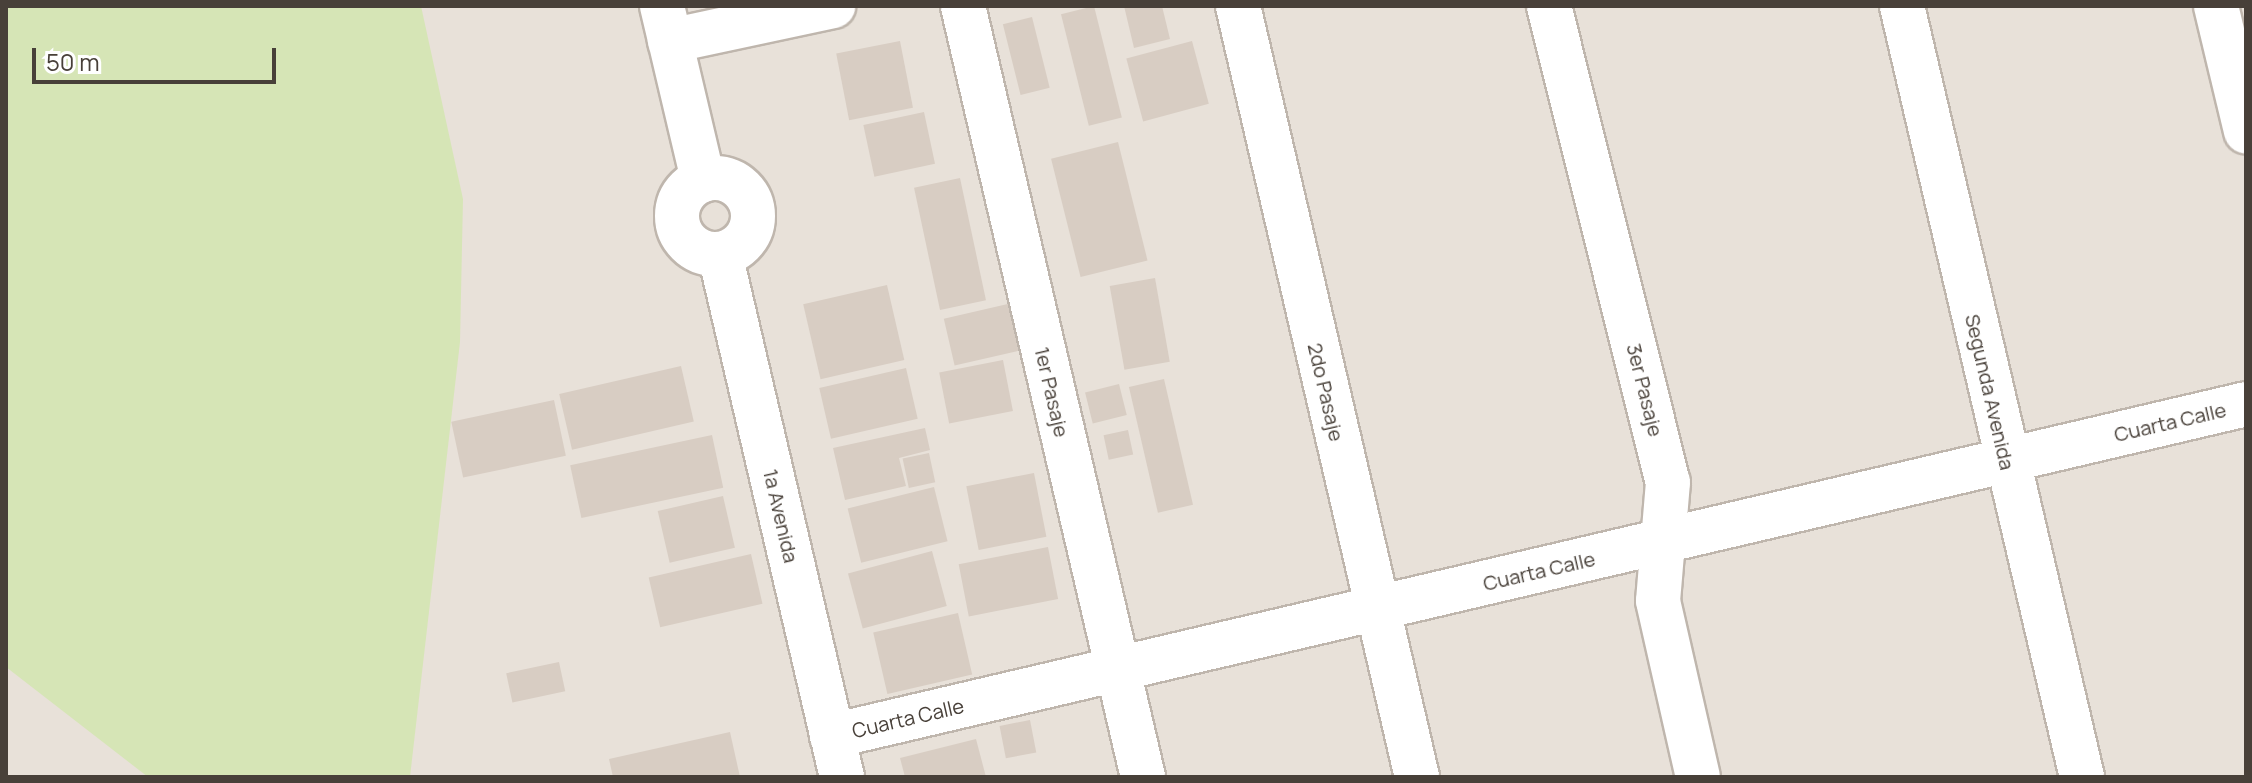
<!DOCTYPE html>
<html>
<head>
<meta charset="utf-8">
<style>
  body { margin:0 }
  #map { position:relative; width:2252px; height:783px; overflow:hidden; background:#f4f0ea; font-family:Manrope,sans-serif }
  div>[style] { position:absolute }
  .residential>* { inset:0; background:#e8e1d9; transform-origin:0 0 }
  .green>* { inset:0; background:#d6e5b6 }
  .building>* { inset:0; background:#d8cdc3; transform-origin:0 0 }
  .roads { filter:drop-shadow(2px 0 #bfb6ad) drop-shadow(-2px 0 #bfb6ad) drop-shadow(0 2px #bfb6ad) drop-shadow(0 -2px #bfb6ad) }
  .minor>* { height:44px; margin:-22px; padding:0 22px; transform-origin:22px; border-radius:22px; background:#fff }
  .minor>.ring { margin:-22px; padding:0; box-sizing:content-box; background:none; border:44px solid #fff; border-radius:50% }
  span { translate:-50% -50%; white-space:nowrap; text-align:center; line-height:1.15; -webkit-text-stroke:6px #fff; paint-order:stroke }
  .street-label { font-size:20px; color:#484039 }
  .frame { position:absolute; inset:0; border:8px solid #484039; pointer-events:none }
  .scale { position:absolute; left:32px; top:48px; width:244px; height:36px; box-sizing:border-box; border:4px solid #484039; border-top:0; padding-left:10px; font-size:24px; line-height:28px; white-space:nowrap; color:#484039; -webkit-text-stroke:6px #fff; paint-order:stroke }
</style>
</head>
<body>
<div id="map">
  <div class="residential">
    <i style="left:6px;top:6px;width:2240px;height:771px"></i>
  </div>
  <div class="green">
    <i style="clip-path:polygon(6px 6px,421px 6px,463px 199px,460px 342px,410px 777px,148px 777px,6px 667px)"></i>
  </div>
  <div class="building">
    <i style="left:1094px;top:6px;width:115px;height:34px;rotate:76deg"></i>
    <i style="clip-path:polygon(1124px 6px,1162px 6px,1170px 39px,1134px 48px)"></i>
    <i style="left:1032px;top:17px;width:73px;height:30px;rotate:76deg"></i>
    <i style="left:900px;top:41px;width:68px;height:65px;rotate:79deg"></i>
    <i style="left:1192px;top:41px;width:65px;height:68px;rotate:75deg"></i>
    <i style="left:924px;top:112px;width:53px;height:62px;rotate:78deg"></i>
    <i style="left:1118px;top:142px;width:122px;height:69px;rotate:76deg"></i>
    <i style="left:960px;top:178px;width:125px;height:47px;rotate:78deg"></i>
    <i style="left:1155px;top:278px;width:85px;height:46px;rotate:80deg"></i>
    <i style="left:887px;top:285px;width:77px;height:86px;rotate:77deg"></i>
    <i style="left:1012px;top:303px;width:48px;height:70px;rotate:77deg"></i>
    <i style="left:1003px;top:360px;width:52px;height:65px;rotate:79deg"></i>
    <i style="left:681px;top:366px;width:57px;height:125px;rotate:77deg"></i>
    <i style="left:906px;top:368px;width:52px;height:89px;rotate:77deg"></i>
    <i style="left:1164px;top:379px;width:129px;height:36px;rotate:77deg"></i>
    <i style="left:1119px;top:384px;width:32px;height:35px;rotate:76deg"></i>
    <i style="left:554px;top:400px;width:57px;height:105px;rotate:78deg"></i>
    <i style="clip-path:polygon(925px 428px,930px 450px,899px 458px,906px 486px,845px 500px,833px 448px)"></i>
    <i style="left:1128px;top:430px;width:25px;height:25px;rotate:78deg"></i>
    <i style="left:712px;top:435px;width:54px;height:145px;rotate:78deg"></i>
    <i style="left:929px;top:453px;width:30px;height:27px;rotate:78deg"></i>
    <i style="left:1034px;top:473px;width:65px;height:69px;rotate:79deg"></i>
    <i style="left:934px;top:487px;width:56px;height:89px;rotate:76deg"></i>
    <i style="left:723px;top:496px;width:53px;height:67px;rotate:77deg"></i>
    <i style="left:1048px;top:547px;width:53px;height:91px;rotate:79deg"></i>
    <i style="left:932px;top:551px;width:57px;height:87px;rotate:75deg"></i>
    <i style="left:751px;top:554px;width:51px;height:105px;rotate:77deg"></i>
    <i style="left:958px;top:613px;width:63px;height:87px;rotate:77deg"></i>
    <i style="left:559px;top:662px;width:30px;height:54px;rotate:78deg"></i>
    <i style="left:1030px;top:720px;width:33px;height:31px;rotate:79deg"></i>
    <i style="clip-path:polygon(730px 732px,740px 777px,613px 777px,609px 759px)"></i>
    <i style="clip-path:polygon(976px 739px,986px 777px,905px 777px,900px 758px)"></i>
  </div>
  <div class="roads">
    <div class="minor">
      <i style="left:662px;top:6px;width:179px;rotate:76.7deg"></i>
      <i style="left:963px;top:6px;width:792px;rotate:76.86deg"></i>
      <i style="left:1238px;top:6px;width:792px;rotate:76.93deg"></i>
      <i style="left:1549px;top:6px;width:491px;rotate:76deg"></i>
      <i style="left:1668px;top:482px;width:119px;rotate:94.8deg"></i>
      <i style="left:1658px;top:601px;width:180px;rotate:77.2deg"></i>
      <i style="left:1902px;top:6px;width:792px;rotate:76.86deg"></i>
      <i style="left:2216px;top:6px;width:129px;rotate:76.5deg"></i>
      <i style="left:670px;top:41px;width:167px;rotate:-12.1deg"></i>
      <i class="ring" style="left:677px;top:178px;width:32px;height:32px"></i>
      <i style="left:720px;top:254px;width:537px;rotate:76.87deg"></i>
      <i style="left:832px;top:736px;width:1452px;rotate:-13.21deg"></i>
    </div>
  </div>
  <div class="street-label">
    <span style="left:1645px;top:390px;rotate:76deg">3er Pasaje</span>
    <span style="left:1052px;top:392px;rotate:77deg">1er Pasaje</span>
    <span style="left:1326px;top:392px;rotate:77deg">2do Pasaje</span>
    <span style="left:1990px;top:392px;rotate:77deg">Segunda Avenida</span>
    <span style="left:2170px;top:422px;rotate:-13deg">Cuarta Calle</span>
    <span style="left:781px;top:516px;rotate:77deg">1a Avenida</span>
    <span style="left:1539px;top:571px;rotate:-13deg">Cuarta Calle</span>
    <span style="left:908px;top:718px;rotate:-13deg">Cuarta Calle</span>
  </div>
  <div class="frame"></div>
  <div class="scale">50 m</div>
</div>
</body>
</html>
